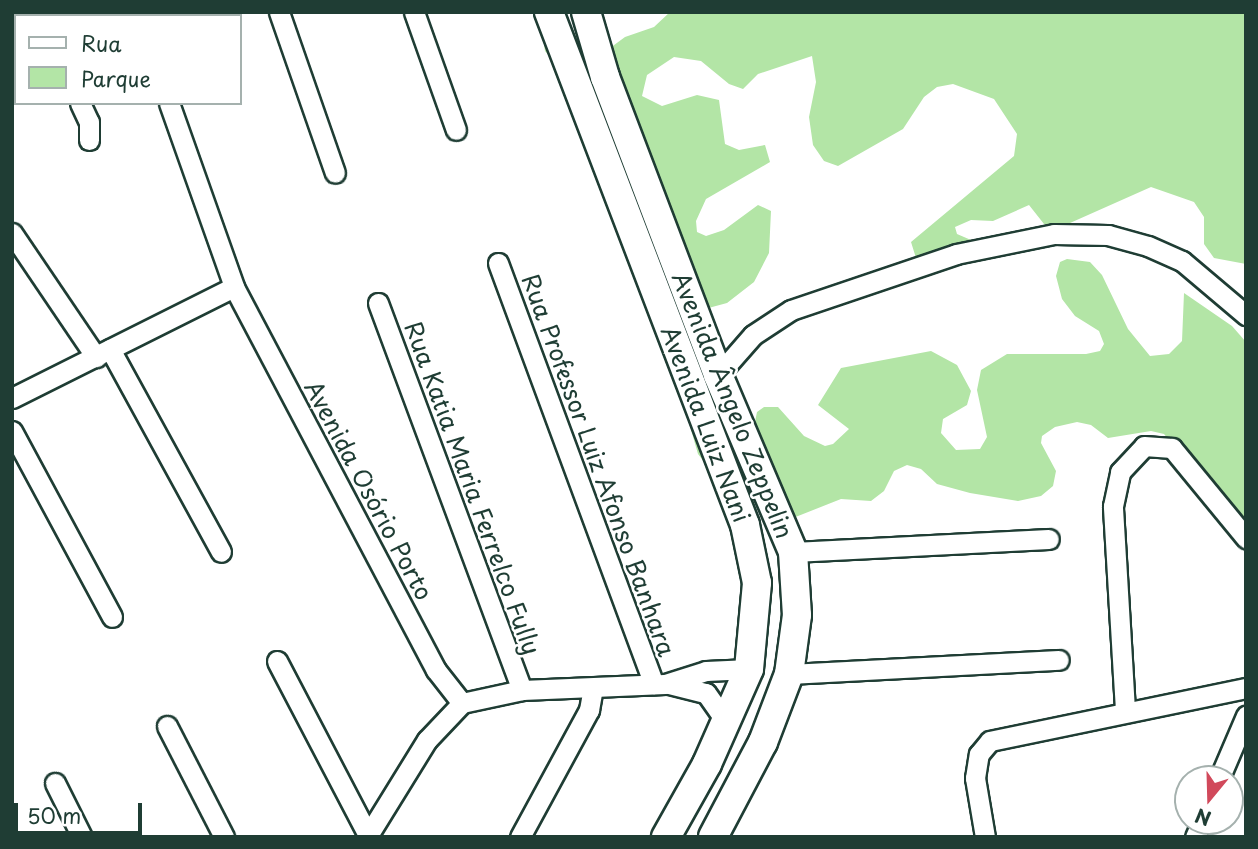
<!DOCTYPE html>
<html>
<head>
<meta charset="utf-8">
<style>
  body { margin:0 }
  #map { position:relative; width:1258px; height:849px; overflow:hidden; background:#fff; font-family:"Playpen Sans",sans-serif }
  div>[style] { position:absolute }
  .green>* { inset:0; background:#b3e5a6 }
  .roads { filter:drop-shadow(2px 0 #1f3d34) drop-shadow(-2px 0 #1f3d34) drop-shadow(0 2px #1f3d34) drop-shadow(0 -2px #1f3d34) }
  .street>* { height:19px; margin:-9.5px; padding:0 9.5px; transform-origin:9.5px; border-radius:9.5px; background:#fff }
  .secondary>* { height:28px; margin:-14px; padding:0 14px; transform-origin:14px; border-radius:14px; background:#fff }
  span { translate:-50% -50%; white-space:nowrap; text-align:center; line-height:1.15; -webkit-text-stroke:5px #fff; paint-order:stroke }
  .street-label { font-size:24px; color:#1f3d34 }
  .frame { position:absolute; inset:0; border:14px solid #1f3d34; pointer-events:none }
  .legend { position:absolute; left:14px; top:14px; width:228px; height:91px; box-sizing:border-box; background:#fff; border:2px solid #a5b1ae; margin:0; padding:9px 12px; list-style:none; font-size:21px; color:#1f3d34 }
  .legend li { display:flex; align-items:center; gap:14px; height:35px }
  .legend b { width:35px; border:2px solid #a5b1ae }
  .north { position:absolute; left:1174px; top:765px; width:70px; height:70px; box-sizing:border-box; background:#fff; border:2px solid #a5b1ae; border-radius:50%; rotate:199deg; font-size:19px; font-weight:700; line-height:28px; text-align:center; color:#1f3d34 }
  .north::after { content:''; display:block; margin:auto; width:24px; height:32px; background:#d1495b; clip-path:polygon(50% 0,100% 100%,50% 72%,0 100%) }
  .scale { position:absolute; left:14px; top:803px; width:128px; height:32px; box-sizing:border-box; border:4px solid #1f3d34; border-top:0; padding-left:9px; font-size:21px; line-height:24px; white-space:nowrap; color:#1f3d34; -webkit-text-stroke:5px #fff; paint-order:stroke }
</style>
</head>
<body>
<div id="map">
  <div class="green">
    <i style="clip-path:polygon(539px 12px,580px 64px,587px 65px,625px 37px,654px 27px,670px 12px,1246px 12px,1246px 264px,1214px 258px,1204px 244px,1204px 217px,1194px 202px,1151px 187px,1061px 227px,1044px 224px,1029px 205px,993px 221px,971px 220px,955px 227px,957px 234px,971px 240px,1008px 235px,916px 258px,911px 242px,1014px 156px,1017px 134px,994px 99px,953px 84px,937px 87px,924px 97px,903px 129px,838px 166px,824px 161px,813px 145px,809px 117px,816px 82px,812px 56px,758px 74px,743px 89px,729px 84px,701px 61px,674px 57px,647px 75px,642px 96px,662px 106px,697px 95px,719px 100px,725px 144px,739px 150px,765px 145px,770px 162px,706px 199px,696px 221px,697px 232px,706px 236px,724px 230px,758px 205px,771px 211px,769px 253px,754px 282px,727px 303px,701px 310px,674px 278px,667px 285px,687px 346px,707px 374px,733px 433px,735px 472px,715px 476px,698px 454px,681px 395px,564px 74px,545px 51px)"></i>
    <i style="clip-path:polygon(1067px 259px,1090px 262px,1102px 275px,1128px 329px,1150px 356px,1169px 354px,1182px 341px,1184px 293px,1232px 326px,1246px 342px,1246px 534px,1164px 434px,1151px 431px,1108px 438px,1091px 425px,1077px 422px,1055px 427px,1042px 436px,1041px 443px,1056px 471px,1053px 486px,1041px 496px,1018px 501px,970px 493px,937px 484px,921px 469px,907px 465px,894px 471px,884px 491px,871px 501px,841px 499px,793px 518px,751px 441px,757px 412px,764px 407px,778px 407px,804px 436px,825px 446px,833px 444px,849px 429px,818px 405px,841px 368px,931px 351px,957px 365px,971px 391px,967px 405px,943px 419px,941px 433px,956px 450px,980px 449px,987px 437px,977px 390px,981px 370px,1007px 354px,1086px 354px,1100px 351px,1104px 344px,1099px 331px,1075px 316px,1062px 299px,1056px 276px,1060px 262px)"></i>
  </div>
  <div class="roads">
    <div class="street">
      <i style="left:21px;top:12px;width:4px;rotate:63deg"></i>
      <i style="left:136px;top:12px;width:4px;rotate:63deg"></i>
      <i style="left:279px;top:12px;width:170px;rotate:70.8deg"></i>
      <i style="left:414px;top:12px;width:125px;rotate:70.4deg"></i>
      <i style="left:80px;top:103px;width:21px;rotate:65deg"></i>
      <i style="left:89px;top:122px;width:18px;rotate:90deg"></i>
      <i style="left:169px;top:103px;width:195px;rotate:70.5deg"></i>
      <i style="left:234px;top:287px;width:433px;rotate:62.2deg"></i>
      <i style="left:436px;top:670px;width:42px;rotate:51.8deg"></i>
      <i style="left:462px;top:703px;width:61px;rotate:-12.2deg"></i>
      <i style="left:522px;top:690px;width:143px;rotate:-2.4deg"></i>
      <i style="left:665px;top:684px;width:43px;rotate:-17.6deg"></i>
      <i style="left:706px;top:671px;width:43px;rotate:-2.7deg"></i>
      <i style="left:12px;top:233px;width:150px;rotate:55.9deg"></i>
      <i style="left:498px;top:263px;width:449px;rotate:69.7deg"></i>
      <i style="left:378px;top:303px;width:413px;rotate:69.6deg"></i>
      <i style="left:110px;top:349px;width:231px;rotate:61.3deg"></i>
      <i style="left:718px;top:375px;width:53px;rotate:-48.8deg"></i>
      <i style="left:753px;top:335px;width:45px;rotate:-33.3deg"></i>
      <i style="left:791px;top:310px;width:174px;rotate:-18.7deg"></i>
      <i style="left:956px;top:254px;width:100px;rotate:-11.5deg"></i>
      <i style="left:1054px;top:234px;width:54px;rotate:1.1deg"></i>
      <i style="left:1108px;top:235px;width:41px;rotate:15.4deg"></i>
      <i style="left:1148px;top:246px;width:37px;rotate:24deg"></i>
      <i style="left:1182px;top:261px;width:84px;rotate:40.2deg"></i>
      <i style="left:12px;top:398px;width:248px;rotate:-26.6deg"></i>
      <i style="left:12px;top:431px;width:211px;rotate:61.7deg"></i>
      <i style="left:793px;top:552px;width:256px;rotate:-2.9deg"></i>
      <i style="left:277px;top:661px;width:199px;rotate:62.4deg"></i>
      <i style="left:789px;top:674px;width:270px;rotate:-3deg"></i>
      <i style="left:669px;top:684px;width:38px;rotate:14deg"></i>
      <i style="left:706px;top:693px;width:37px;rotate:55deg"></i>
      <i style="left:1125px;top:710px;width:204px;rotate:-93.4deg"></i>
      <i style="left:1113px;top:506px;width:35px;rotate:-78deg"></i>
      <i style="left:1120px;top:472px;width:35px;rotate:-47deg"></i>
      <i style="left:1144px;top:446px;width:28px;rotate:4deg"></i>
      <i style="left:1172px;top:448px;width:117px;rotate:50.6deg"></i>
      <i style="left:167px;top:726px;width:125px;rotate:62.8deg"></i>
      <i style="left:1219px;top:779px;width:69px;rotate:-66.8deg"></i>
      <i style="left:55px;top:783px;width:60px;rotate:63.4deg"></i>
      <i style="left:367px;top:837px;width:114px;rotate:-58.3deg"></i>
      <i style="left:427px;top:740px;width:51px;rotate:-46.6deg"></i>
      <i style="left:520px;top:837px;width:145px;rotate:-61.5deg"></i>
      <i style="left:589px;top:710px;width:22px;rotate:-80deg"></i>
      <i style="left:985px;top:837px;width:60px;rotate:-99.6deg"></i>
      <i style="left:975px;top:778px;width:24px;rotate:-81deg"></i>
      <i style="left:979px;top:754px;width:17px;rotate:-50deg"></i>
      <i style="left:990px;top:741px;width:261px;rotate:-11.7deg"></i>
      <i style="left:1195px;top:837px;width:17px;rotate:-66deg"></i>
    </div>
    <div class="secondary">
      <i style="left:549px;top:12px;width:549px;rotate:69.09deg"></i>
      <i style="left:745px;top:525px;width:59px;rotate:78.3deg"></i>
      <i style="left:757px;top:583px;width:86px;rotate:95.3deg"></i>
      <i style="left:749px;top:669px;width:104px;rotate:113.9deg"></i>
      <i style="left:707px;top:764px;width:84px;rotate:119.3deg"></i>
      <i style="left:586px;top:12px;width:68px;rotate:73.7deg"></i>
      <i style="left:605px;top:77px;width:319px;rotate:69.2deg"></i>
      <i style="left:718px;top:375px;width:192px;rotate:67deg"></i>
      <i style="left:793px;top:552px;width:63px;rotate:86.4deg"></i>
      <i style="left:797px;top:615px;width:60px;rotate:97.7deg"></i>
      <i style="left:789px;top:674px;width:73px;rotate:110.9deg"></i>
      <i style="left:763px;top:742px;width:107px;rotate:117.8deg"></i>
    </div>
  </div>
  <div class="street-label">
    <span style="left:733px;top:405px;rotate:68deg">Avenida Ângelo Zeppelin</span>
    <span style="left:706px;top:424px;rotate:69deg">Avenida Luiz Nani</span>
    <span style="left:599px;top:465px;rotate:70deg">Rua Professor Luiz Afonso Banhara</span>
    <span style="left:473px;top:488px;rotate:70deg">Rua Katia Maria Ferrelco Fully</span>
    <span style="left:369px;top:490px;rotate:62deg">Avenida Osório Porto</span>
  </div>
  <div class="frame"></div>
  <ul class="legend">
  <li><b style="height:9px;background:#fff"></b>Rua</li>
  <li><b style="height:19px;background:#b3e5a6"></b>Parque</li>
  </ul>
  <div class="north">N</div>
  <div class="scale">50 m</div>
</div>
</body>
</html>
